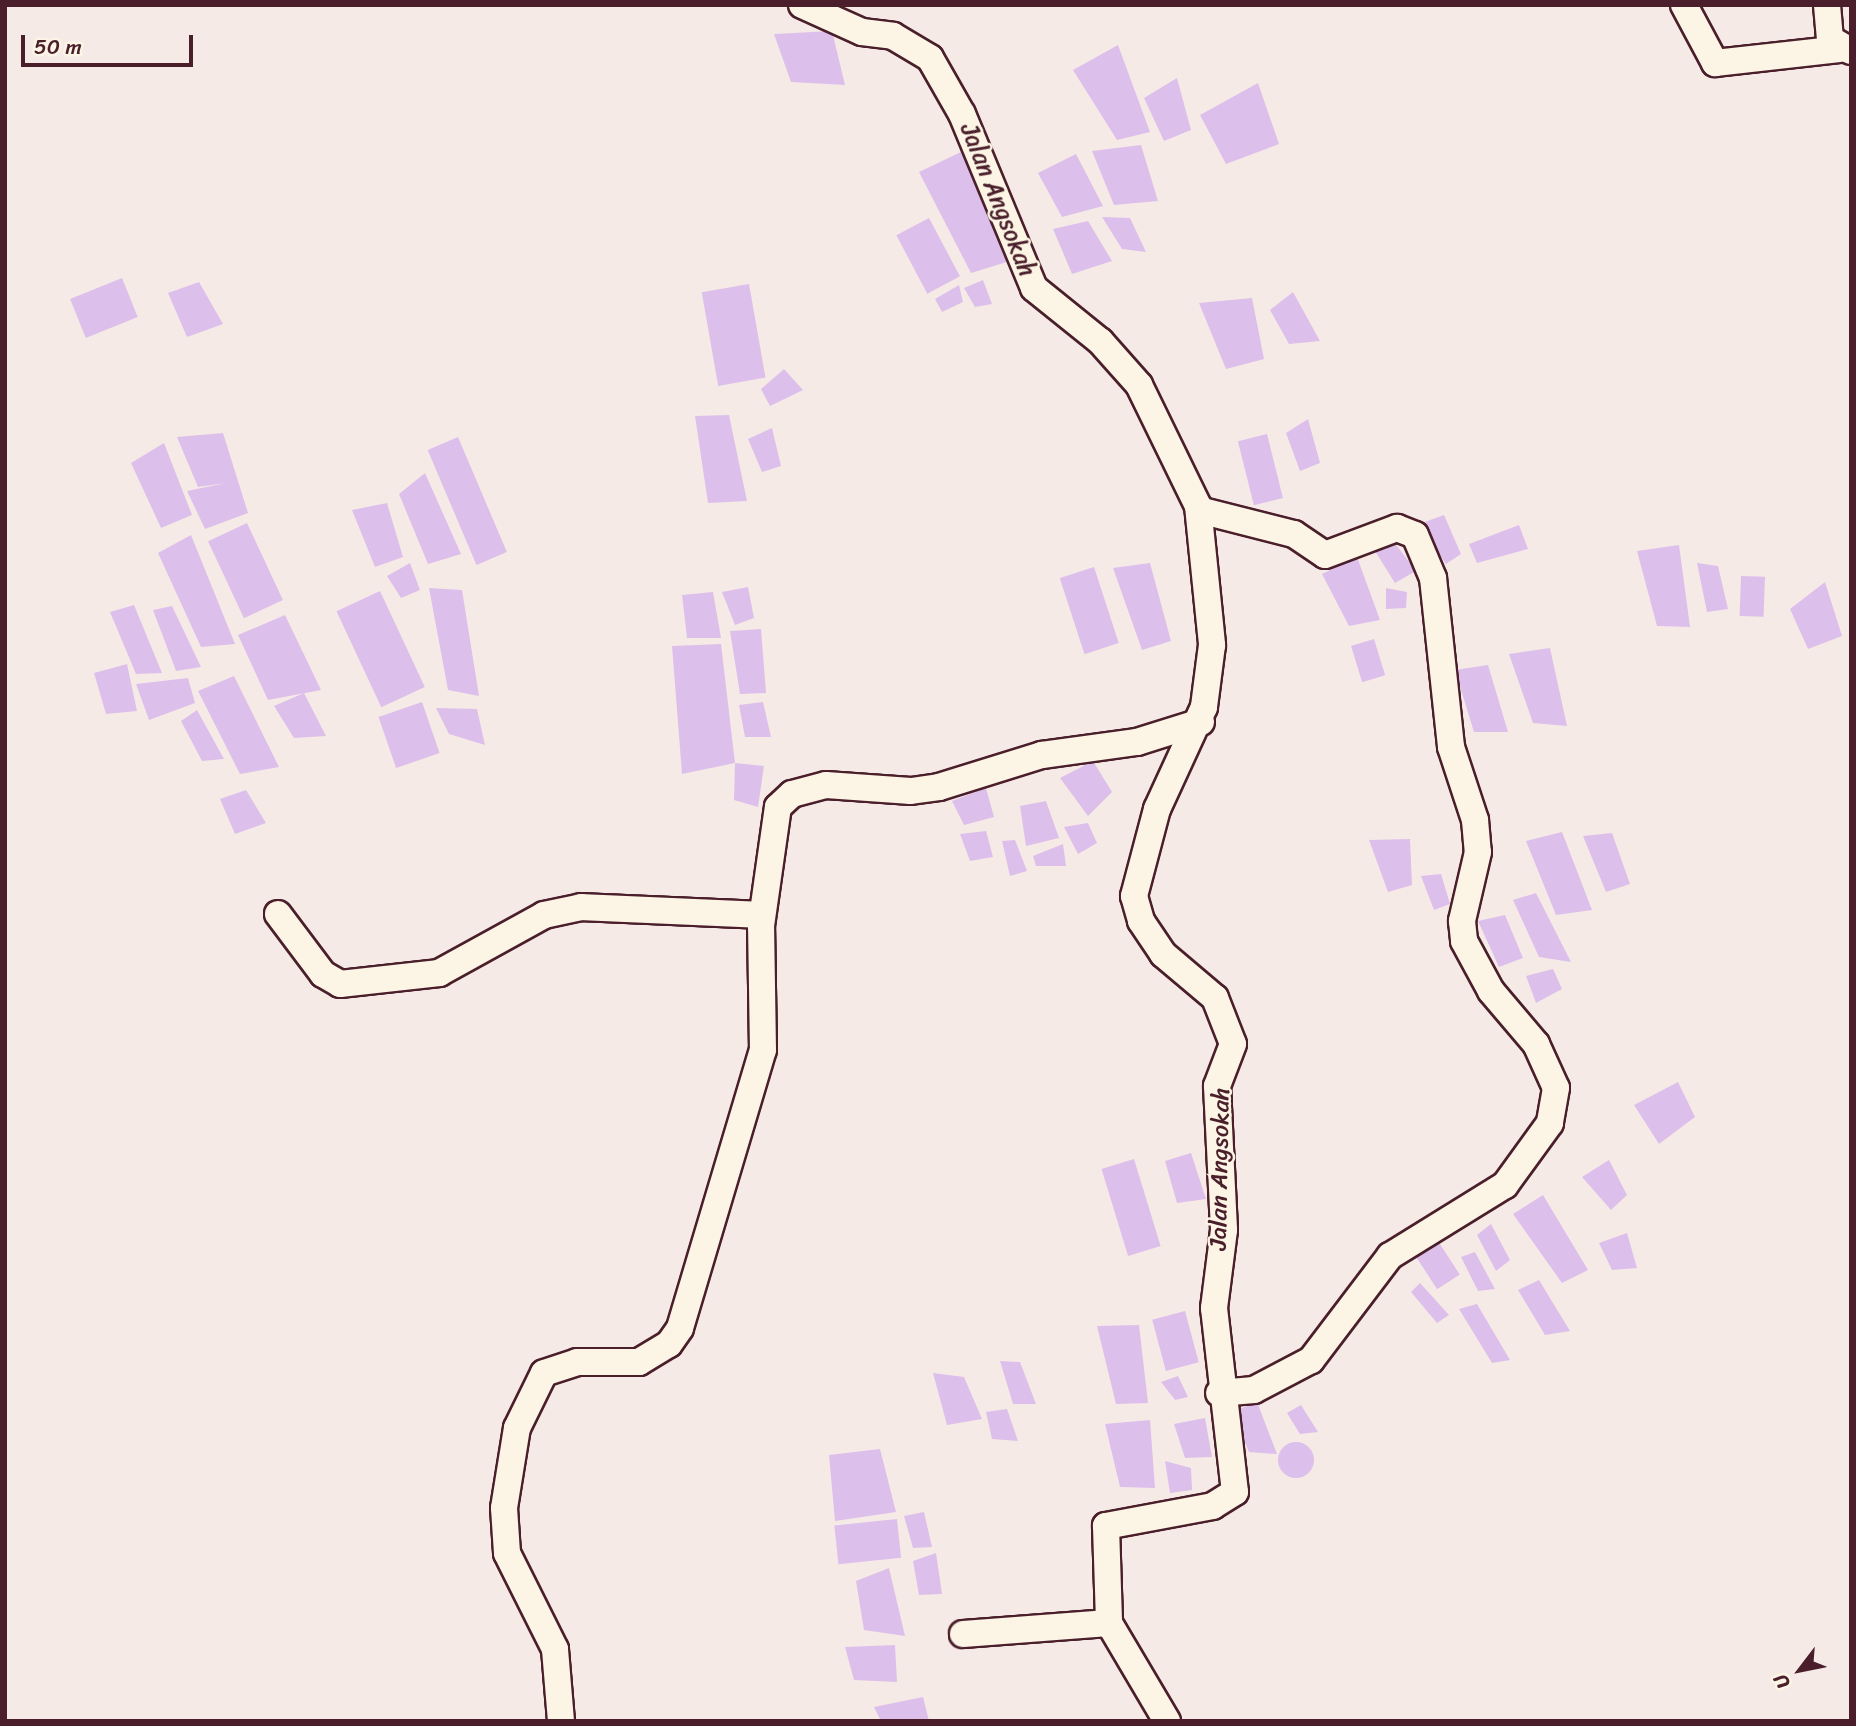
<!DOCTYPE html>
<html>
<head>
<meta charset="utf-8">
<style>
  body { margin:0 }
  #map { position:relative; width:1856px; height:1726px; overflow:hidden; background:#f6eae6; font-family:Sriracha,sans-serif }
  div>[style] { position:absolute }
  .building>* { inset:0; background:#ddbfec; transform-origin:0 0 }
  .round { border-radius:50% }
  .roads { filter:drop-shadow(2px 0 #4a1f2b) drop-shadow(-2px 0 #4a1f2b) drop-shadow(0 2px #4a1f2b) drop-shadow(0 -2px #4a1f2b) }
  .street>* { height:26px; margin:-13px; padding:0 13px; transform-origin:13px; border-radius:13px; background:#fcf5e5 }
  span { translate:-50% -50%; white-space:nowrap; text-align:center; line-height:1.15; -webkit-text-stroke:5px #fcf5e5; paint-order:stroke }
  .street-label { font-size:24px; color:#4a1f2b }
  .frame { position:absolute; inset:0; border:7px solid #4a1f2b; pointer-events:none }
  .north { position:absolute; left:1765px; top:1635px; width:70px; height:70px; -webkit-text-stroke:5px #fcf5e5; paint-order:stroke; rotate:238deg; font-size:19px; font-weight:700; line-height:28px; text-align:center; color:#4a1f2b }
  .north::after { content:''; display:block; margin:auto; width:24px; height:32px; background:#4a1f2b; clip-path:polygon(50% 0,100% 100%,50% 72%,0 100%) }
  .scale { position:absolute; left:21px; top:35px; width:172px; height:32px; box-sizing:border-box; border:4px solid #4a1f2b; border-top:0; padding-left:9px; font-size:21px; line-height:24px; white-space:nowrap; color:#4a1f2b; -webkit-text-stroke:5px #fcf5e5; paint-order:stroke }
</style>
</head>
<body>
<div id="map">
  <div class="building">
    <i style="clip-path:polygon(832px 31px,845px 85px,791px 82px,774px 34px)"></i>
    <i style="clip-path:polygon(1118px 45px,1150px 132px,1117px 140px,1073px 70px)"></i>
    <i style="clip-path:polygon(1177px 78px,1191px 130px,1164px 141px,1144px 98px)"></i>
    <i style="clip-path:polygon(1258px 83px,1279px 144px,1226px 164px,1200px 115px)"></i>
    <i style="clip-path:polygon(1141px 145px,1158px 201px,1114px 205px,1092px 151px)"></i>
    <i style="clip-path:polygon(961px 152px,1010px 261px,971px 273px,919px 172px)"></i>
    <i style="clip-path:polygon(1076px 154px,1103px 206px,1062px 217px,1038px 173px)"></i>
    <i style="clip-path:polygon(1102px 217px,1130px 218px,1146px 252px,1122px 249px)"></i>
    <i style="left:929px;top:218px;width:66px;height:37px;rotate:62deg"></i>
    <i style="clip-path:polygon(1088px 221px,1112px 261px,1072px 274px,1053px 229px)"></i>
    <i style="left:122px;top:278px;width:42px;height:56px;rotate:68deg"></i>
    <i style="clip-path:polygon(983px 280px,992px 304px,975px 307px,964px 288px)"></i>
    <i style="clip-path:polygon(199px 282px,223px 324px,187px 337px,168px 293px)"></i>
    <i style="left:749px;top:284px;width:95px;height:48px;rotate:80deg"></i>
    <i style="clip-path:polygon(959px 285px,963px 302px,942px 312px,935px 299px)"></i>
    <i style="clip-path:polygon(1293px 292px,1320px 341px,1289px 344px,1270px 310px)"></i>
    <i style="clip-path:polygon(1252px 298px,1264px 359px,1226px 369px,1199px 303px)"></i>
    <i style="clip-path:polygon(784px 369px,803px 390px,770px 406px,761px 389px)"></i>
    <i style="clip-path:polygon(729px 415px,747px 501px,708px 503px,695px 416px)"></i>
    <i style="clip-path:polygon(1308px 419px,1320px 463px,1300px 471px,1286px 433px)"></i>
    <i style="clip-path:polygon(772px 428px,781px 466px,762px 472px,748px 439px)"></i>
    <i style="clip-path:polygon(223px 433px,248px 513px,205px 529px,187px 491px,226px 483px,198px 487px,177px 437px)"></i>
    <i style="left:1267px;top:434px;width:66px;height:30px;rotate:76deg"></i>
    <i style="left:458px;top:437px;width:125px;height:33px;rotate:67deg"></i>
    <i style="clip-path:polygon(164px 443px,192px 515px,161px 528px,131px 463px)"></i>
    <i style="clip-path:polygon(425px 473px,461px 554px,428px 564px,399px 494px)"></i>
    <i style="clip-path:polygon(387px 503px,403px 557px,375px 567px,352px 510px)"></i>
    <i style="clip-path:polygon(1444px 515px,1461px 554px,1446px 564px,1419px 524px)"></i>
    <i style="left:247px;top:523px;width:85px;height:43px;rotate:65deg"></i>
    <i style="clip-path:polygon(1519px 525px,1528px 549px,1477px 563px,1469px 544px)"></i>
    <i style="clip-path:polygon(191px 535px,235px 644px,201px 647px,158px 553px)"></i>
    <i style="clip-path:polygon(1394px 542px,1416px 571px,1395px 583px,1375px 551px)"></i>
    <i style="clip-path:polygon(1679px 545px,1690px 627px,1657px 626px,1637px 551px)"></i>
    <i style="clip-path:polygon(1357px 557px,1380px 620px,1349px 626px,1322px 574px)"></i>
    <i style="clip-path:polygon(410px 563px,420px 590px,401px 598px,387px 576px)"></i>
    <i style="clip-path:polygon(1150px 563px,1171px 641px,1142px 650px,1113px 568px)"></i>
    <i style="clip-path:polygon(1697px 563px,1718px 566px,1728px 609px,1707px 612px)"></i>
    <i style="left:1094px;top:567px;width:80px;height:36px;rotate:72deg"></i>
    <i style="left:1741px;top:576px;width:24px;height:40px;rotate:2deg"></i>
    <i style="clip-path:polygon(1825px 582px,1842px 636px,1808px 649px,1790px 609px)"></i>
    <i style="clip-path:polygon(748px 587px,754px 618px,735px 625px,722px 592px)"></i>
    <i style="clip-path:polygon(429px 588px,462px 590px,479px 696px,448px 690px)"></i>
    <i style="clip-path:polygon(1386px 588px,1407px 592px,1406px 608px,1386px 609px)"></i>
    <i style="left:380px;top:591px;width:106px;height:48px;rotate:65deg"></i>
    <i style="clip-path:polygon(713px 592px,721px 638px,687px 638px,682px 595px)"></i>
    <i style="clip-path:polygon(134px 605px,162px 673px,136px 674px,110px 612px)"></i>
    <i style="clip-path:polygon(172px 606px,201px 667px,176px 671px,153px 610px)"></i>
    <i style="clip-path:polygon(285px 615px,321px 690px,268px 700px,238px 635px)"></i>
    <i style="clip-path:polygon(761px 629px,766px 693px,740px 694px,730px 631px)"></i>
    <i style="left:1374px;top:639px;width:38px;height:24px;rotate:73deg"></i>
    <i style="clip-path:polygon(721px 644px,735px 763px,682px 774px,672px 646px)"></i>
    <i style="clip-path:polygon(1550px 648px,1567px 726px,1533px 723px,1509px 654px)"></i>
    <i style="clip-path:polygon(127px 664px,137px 711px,106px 714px,94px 673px)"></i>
    <i style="clip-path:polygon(1488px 665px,1508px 732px,1474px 732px,1455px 670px)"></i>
    <i style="clip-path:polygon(234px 676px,279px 767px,240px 774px,198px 691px)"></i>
    <i style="clip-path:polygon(188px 678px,195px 703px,149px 720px,136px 684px)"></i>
    <i style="clip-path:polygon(304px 693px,326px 736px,294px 738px,274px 706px)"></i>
    <i style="left:422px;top:702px;width:54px;height:46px;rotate:71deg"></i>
    <i style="clip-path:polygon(763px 702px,771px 737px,745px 737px,739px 705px)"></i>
    <i style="clip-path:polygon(436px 708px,477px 709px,485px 745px,449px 734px)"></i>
    <i style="clip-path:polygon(197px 710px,224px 759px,202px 761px,181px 721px)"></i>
    <i style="clip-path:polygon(1093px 761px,1112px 792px,1088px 816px,1060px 778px)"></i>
    <i style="clip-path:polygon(735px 763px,764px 766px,758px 807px,734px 800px)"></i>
    <i style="clip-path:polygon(986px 788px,994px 817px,964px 825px,952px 801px)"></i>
    <i style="clip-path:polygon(246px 790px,266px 823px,235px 834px,220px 799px)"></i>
    <i style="clip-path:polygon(1046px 801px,1059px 838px,1026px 846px,1020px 806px)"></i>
    <i style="clip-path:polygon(1088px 823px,1097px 843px,1078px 854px,1064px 827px)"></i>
    <i style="clip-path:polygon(986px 831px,993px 857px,970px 861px,960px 834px)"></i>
    <i style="clip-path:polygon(1562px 832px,1592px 910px,1556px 915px,1526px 841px)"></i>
    <i style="clip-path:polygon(1612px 833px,1630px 884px,1606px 892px,1583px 836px)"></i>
    <i style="clip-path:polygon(1410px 839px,1412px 885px,1388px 892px,1369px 840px)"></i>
    <i style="clip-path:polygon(1015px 840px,1027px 871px,1010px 876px,1002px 841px)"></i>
    <i style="clip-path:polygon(1063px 844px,1066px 866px,1036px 866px,1033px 856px)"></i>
    <i style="clip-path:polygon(1441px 874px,1450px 904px,1434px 910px,1421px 876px)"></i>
    <i style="clip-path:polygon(1536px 893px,1571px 962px,1539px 957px,1513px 900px)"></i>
    <i style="clip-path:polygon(1505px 915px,1523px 958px,1499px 967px,1478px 921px)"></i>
    <i style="clip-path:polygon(1553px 969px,1562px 989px,1536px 1003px,1526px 976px)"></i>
    <i style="clip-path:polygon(1678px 1082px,1695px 1117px,1659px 1144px,1634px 1105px)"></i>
    <i style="clip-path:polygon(1191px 1153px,1206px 1199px,1177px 1203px,1165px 1161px)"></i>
    <i style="left:1134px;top:1159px;width:91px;height:34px;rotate:73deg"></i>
    <i style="clip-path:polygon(1609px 1160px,1627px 1195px,1611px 1210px,1582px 1177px)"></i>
    <i style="clip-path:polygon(1543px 1195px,1588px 1270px,1562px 1283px,1513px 1214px)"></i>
    <i style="clip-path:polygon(1491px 1224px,1510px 1260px,1496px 1271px,1477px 1235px)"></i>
    <i style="clip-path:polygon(1627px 1233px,1637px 1268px,1612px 1270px,1599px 1243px)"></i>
    <i style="left:1438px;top:1241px;width:40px;height:27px;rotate:57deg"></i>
    <i style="clip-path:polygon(1475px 1252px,1495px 1289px,1478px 1291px,1461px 1257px)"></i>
    <i style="clip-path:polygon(1539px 1280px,1570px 1331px,1545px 1335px,1518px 1290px)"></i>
    <i style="clip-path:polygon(1420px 1283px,1449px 1315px,1437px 1323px,1411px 1292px)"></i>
    <i style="clip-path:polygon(1477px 1304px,1510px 1360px,1492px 1363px,1459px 1309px)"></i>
    <i style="left:1185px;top:1311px;width:53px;height:34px;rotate:75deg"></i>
    <i style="clip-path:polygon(1139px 1325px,1148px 1403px,1116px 1404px,1097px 1326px)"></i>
    <i style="clip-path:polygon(1000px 1361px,1020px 1362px,1036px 1404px,1013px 1404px)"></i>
    <i style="clip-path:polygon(933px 1373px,964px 1377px,982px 1419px,947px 1425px)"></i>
    <i style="clip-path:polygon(1178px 1376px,1188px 1397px,1175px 1400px,1161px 1382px)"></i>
    <i style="clip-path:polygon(1257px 1402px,1277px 1454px,1249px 1452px,1232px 1412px)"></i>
    <i style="clip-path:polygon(1301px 1405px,1318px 1432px,1300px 1434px,1287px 1413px)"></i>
    <i style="clip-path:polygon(1007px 1409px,1018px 1441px,992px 1439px,986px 1412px)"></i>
    <i style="clip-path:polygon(1205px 1418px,1212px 1457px,1185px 1458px,1174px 1424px)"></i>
    <i style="clip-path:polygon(1150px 1420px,1155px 1488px,1120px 1487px,1105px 1424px)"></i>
    <i class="round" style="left:1278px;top:1442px;width:36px;height:36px"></i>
    <i style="clip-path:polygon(880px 1449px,896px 1512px,835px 1521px,829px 1455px)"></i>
    <i style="clip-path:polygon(1165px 1461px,1191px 1468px,1192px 1490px,1170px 1493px)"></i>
    <i style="clip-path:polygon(924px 1512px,932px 1547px,913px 1548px,904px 1516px)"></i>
    <i style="left:897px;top:1519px;width:39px;height:63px;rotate:84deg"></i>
    <i style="clip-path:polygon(936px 1553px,942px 1594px,919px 1595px,913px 1561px)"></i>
    <i style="clip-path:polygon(889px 1568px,905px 1636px,864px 1630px,856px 1581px)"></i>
    <i style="clip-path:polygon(895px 1645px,897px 1682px,854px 1680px,845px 1647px)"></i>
    <i style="clip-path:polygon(923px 1697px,929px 1721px,881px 1721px,874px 1707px)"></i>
  </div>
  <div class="roads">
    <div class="street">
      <i style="left:802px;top:5px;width:66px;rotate:24.2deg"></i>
      <i style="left:862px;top:32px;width:31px;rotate:7deg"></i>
      <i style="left:893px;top:36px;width:43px;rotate:30.7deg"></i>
      <i style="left:930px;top:58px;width:64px;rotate:60.3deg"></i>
      <i style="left:962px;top:114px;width:188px;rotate:67.5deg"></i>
      <i style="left:1034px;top:288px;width:85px;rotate:38.8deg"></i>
      <i style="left:1100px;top:341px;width:59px;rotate:48.4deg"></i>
      <i style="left:1139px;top:385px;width:135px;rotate:64deg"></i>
      <i style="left:1198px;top:506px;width:140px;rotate:84.2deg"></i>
      <i style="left:1212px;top:645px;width:63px;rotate:97.4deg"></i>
      <i style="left:1204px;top:707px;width:112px;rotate:114.7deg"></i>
      <i style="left:1157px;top:809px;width:90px;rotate:104.8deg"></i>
      <i style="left:1134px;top:896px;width:26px;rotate:74deg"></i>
      <i style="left:1141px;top:921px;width:40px;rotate:56deg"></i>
      <i style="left:1163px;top:954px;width:68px;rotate:40.2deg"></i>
      <i style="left:1215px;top:998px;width:49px;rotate:68.6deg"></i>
      <i style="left:1233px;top:1044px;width:45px;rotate:110.9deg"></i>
      <i style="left:1217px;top:1086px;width:144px;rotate:87.2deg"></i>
      <i style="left:1224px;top:1230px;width:79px;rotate:97.3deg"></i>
      <i style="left:1214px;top:1308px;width:185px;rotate:83.5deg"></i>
      <i style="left:1235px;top:1492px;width:26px;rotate:148deg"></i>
      <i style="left:1213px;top:1506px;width:109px;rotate:169.4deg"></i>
      <i style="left:1106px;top:1526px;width:97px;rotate:88.2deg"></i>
      <i style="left:1109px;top:1623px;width:114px;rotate:59.4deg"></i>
      <i style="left:1684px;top:5px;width:66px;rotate:61.9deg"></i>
      <i style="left:1715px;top:63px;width:125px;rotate:-6.4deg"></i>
      <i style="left:1827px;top:5px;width:34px;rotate:85deg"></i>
      <i style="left:1830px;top:39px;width:24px;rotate:30deg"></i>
      <i style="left:1199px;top:510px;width:98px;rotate:14.2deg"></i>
      <i style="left:1294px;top:534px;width:37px;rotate:34deg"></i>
      <i style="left:1325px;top:555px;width:77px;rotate:-20.6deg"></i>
      <i style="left:1397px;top:528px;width:19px;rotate:21deg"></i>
      <i style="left:1415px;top:535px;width:47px;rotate:67.3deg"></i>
      <i style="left:1433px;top:578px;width:170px;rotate:83.9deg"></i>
      <i style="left:1451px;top:747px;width:77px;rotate:71.8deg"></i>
      <i style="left:1475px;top:820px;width:32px;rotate:85deg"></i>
      <i style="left:1478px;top:852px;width:71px;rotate:103.1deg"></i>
      <i style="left:1462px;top:921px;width:20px;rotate:84deg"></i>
      <i style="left:1464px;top:941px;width:57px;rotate:61.6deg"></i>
      <i style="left:1491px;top:991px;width:70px;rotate:49.7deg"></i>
      <i style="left:1536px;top:1044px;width:48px;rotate:65.6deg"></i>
      <i style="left:1556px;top:1088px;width:36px;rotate:100deg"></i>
      <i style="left:1550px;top:1123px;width:77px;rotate:126deg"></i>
      <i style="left:1505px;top:1185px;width:135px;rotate:148.3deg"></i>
      <i style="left:1390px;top:1256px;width:131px;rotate:127.2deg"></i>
      <i style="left:1311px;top:1360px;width:64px;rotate:152.2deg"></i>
      <i style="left:1254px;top:1390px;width:35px;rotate:175deg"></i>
      <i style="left:278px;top:914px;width:75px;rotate:53.1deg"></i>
      <i style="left:323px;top:974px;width:20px;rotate:30deg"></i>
      <i style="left:340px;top:984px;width:100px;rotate:-6.3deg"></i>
      <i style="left:439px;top:973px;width:120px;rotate:-28.9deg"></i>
      <i style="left:544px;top:915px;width:38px;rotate:-12deg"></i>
      <i style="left:581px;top:907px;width:181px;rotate:2.5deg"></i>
      <i style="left:963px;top:1634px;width:146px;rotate:-4.3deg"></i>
      <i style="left:561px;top:1721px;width:72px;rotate:-94.8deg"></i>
      <i style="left:555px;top:1649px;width:107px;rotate:-116.6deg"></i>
      <i style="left:507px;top:1553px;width:45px;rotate:-93.8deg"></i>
      <i style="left:504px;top:1508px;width:81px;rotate:-80.8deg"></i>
      <i style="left:517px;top:1428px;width:61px;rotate:-63.9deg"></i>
      <i style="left:544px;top:1373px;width:35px;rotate:-18deg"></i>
      <i style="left:577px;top:1362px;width:62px"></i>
      <i style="left:639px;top:1362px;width:35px;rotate:-31deg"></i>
      <i style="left:669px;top:1344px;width:19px;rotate:-55deg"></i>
      <i style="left:680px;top:1328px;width:290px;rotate:-73.4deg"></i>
      <i style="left:763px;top:1050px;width:124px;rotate:-90.9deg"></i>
      <i style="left:761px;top:926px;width:120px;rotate:-81.9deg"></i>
      <i style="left:778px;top:807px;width:19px;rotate:-43deg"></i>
      <i style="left:792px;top:794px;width:35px;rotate:-15deg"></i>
      <i style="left:826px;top:785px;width:85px;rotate:4deg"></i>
      <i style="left:911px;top:791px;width:28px;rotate:-8deg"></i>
      <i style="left:939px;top:787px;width:108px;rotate:-17.3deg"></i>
      <i style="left:1042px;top:755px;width:96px;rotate:-7.8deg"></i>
      <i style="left:1137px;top:742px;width:67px;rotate:-17.4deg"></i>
    </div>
  </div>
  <div class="street-label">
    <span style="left:998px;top:200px;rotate:68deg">Jalan Angsokah</span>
    <span style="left:1220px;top:1169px;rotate:-89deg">Jalan Angsokah</span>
  </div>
  <div class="frame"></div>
  <div class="north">U</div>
  <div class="scale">50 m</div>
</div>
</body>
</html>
